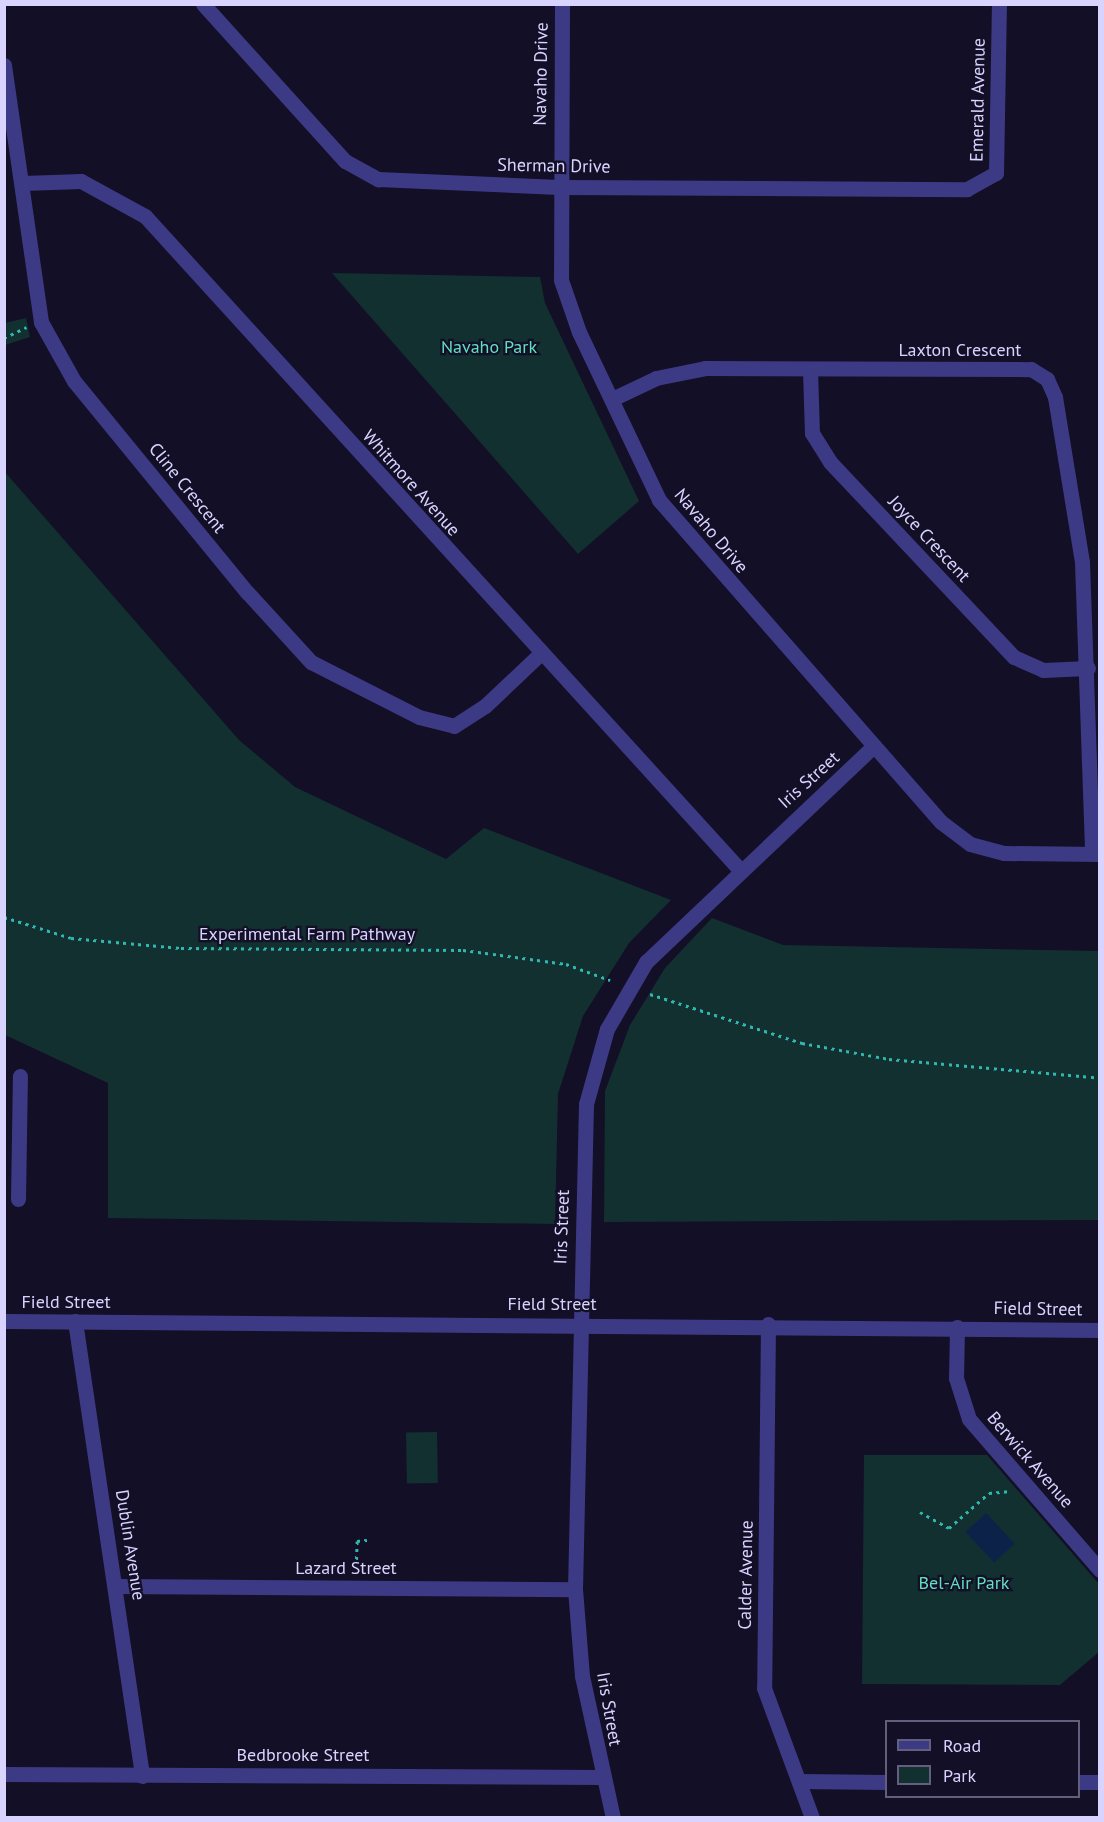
<!DOCTYPE html>
<html>
<head>
<meta charset="utf-8">
<style>
  body { margin:0 }
  #map { position:relative; width:1104px; height:1822px; overflow:hidden; background:#130f26; font-family:"PT Sans",sans-serif }
  div>[style] { position:absolute }
  .green>* { inset:0; background:#12302f; transform-origin:0 0 }
  .water>* { inset:0; background:#0c2248; transform-origin:0 0 }
  .path>* { height:3px; margin-top:-1.5px; transform-origin:0; background:repeating-linear-gradient(90deg,#2fb8b0 0 3px,transparent 0 7.5px) }
  .minor>* { height:15px; margin:-7.5px; padding:0 7.5px; transform-origin:7.5px; border-radius:7.5px; background:#3d3a85 }
  span { translate:-50% -50%; white-space:nowrap; text-align:center; line-height:1.15; -webkit-text-stroke:4.5px #130f26; paint-order:stroke }
  .street-label { font-size:18px; color:#d9d4ff }
  .park-label { font-size:18px; color:#5fe0c0 }
  .frame { position:absolute; inset:0; border:6px solid #d9d4ff; pointer-events:none }
  .legend { position:absolute; left:885px; top:1720px; width:195px; height:78px; box-sizing:border-box; background:#130f26; border:2px solid #625e7d; margin:0; padding:8px 10px; list-style:none; font-size:18px; color:#d9d4ff }
  .legend li { display:flex; align-items:center; gap:12px; height:30px }
  .legend b { width:30px; border:2px solid #625e7d }
</style>
</head>
<body>
<div id="map">
  <div class="green">
    <i style="clip-path:polygon(332px 273px,540px 277px,545px 303px,639px 501px,578px 554px)"></i>
    <i style="clip-path:polygon(26px 318px,30px 337px,5px 345px,5px 323px)"></i>
    <i style="clip-path:polygon(4px 471px,239px 740px,295px 787px,446px 859px,484px 828px,671px 900px,629px 943px,583px 1016px,558px 1094px,555px 1224px,108px 1218px,108px 1083px,5px 1035px)"></i>
    <i style="clip-path:polygon(712px 918px,783px 945px,1099px 951px,1099px 1220px,604px 1222px,605px 1091px,630px 1025px,665px 968px)"></i>
    <i style="left:437px;top:1432px;width:51px;height:31px;rotate:89deg"></i>
    <i style="clip-path:polygon(864px 1455px,987px 1455px,1099px 1584px,1099px 1652px,1060px 1685px,862px 1684px)"></i>
  </div>
  <div class="water">
    <i style="left:986px;top:1513px;width:42px;height:28px;rotate:47deg"></i>
  </div>
  <div class="path">
    <i style="left:4px;top:338px;width:25px;rotate:-26deg"></i>
    <i style="left:4px;top:917px;width:70px;rotate:17.4deg"></i>
    <i style="left:71px;top:938px;width:110px;rotate:5.2deg"></i>
    <i style="left:181px;top:948px;width:282px;rotate:0.4deg"></i>
    <i style="left:463px;top:950px;width:104px;rotate:7.7deg"></i>
    <i style="left:566px;top:964px;width:47px;rotate:20deg"></i>
    <i style="left:650px;top:994px;width:160px;rotate:17.9deg"></i>
    <i style="left:802px;top:1043px;width:88px;rotate:10.4deg"></i>
    <i style="left:889px;top:1059px;width:212px;rotate:5.1deg"></i>
    <i style="left:920px;top:1512px;width:33px;rotate:29deg"></i>
    <i style="left:949px;top:1528px;width:53px;rotate:-41.2deg"></i>
    <i style="left:989px;top:1493px;width:22px;rotate:-5deg"></i>
    <i style="left:356px;top:1574px;width:33px;rotate:-88deg"></i>
    <i style="left:357px;top:1541px;width:10px;rotate:-6deg"></i>
  </div>
  <div class="minor">
    <i style="left:203px;top:4px;width:212px;rotate:47.9deg"></i>
    <i style="left:345px;top:161px;width:38px;rotate:29deg"></i>
    <i style="left:378px;top:179px;width:181px;rotate:2.5deg"></i>
    <i style="left:559px;top:187px;width:408px;rotate:0.3deg"></i>
    <i style="left:967px;top:189px;width:33px;rotate:-29deg"></i>
    <i style="left:996px;top:173px;width:169px;rotate:-89deg"></i>
    <i style="left:562px;top:4px;width:276px;rotate:90.2deg"></i>
    <i style="left:561px;top:280px;width:55px;rotate:70.9deg"></i>
    <i style="left:579px;top:332px;width:186px;rotate:64.5deg"></i>
    <i style="left:659px;top:500px;width:428px;rotate:48.8deg"></i>
    <i style="left:941px;top:822px;width:36px;rotate:37deg"></i>
    <i style="left:970px;top:844px;width:35px;rotate:15deg"></i>
    <i style="left:1004px;top:853px;width:96px;rotate:0.6deg"></i>
    <i style="left:4px;top:65px;width:260px;rotate:81.8deg"></i>
    <i style="left:41px;top:322px;width:68px;rotate:60.8deg"></i>
    <i style="left:74px;top:381px;width:273px;rotate:50.7deg"></i>
    <i style="left:247px;top:592px;width:95px;rotate:47.6deg"></i>
    <i style="left:311px;top:662px;width:121px;rotate:27deg"></i>
    <i style="left:419px;top:717px;width:36px;rotate:14deg"></i>
    <i style="left:454px;top:726px;width:37px;rotate:-33deg"></i>
    <i style="left:485px;top:706px;width:74px;rotate:-43.4deg"></i>
    <i style="left:23px;top:183px;width:58px;rotate:-2deg"></i>
    <i style="left:81px;top:181px;width:73px;rotate:28.7deg"></i>
    <i style="left:145px;top:216px;width:884px;rotate:47.7deg"></i>
    <i style="left:810px;top:370px;width:63px;rotate:88.2deg"></i>
    <i style="left:812px;top:433px;width:34px;rotate:58deg"></i>
    <i style="left:830px;top:462px;width:268px;rotate:46.7deg"></i>
    <i style="left:1014px;top:657px;width:32px;rotate:24deg"></i>
    <i style="left:1043px;top:670px;width:45px;rotate:-2.5deg"></i>
    <i style="left:612px;top:399px;width:49px;rotate:-25.5deg"></i>
    <i style="left:656px;top:378px;width:50px;rotate:-11.5deg"></i>
    <i style="left:705px;top:368px;width:326px;rotate:0.2deg"></i>
    <i style="left:1031px;top:369px;width:19px;rotate:32deg"></i>
    <i style="left:1047px;top:379px;width:20px;rotate:66deg"></i>
    <i style="left:1055px;top:397px;width:167px;rotate:80.7deg"></i>
    <i style="left:1082px;top:562px;width:292px;rotate:88deg"></i>
    <i style="left:18px;top:1199px;width:123px;rotate:-89.1deg"></i>
    <i style="left:4px;top:1321px;width:1096px;rotate:0.47deg"></i>
    <i style="left:75px;top:1321px;width:460px;rotate:81.6deg"></i>
    <i style="left:768px;top:1324px;width:364px;rotate:90.6deg"></i>
    <i style="left:764px;top:1688px;width:139px;rotate:69.7deg"></i>
    <i style="left:957px;top:1327px;width:51px;rotate:91.1deg"></i>
    <i style="left:956px;top:1378px;width:43px;rotate:72.4deg"></i>
    <i style="left:969px;top:1419px;width:200px;rotate:49.1deg"></i>
    <i style="left:117px;top:1586px;width:458px;rotate:0.4deg"></i>
    <i style="left:4px;top:1774px;width:597px;rotate:0.29deg"></i>
    <i style="left:800px;top:1781px;width:86px;rotate:0.7deg"></i>
    <i style="left:1078px;top:1782px;width:22px"></i>
    <i style="left:613px;top:1818px;width:145px;rotate:-102.3deg"></i>
    <i style="left:582px;top:1676px;width:87px;rotate:-94.6deg"></i>
    <i style="left:575px;top:1589px;width:485px;rotate:-88.7deg"></i>
    <i style="left:586px;top:1104px;width:78px;rotate:-74.4deg"></i>
    <i style="left:607px;top:1029px;width:78px;rotate:-59.8deg"></i>
    <i style="left:646px;top:962px;width:314px;rotate:-43.5deg"></i>
  </div>
  <div class="street-label">
    <span style="left:541px;top:74px;rotate:-89deg">Navaho Drive</span>
    <span style="left:978px;top:100px;rotate:-89deg">Emerald Avenue</span>
    <span style="left:554px;top:166px;rotate:1deg">Sherman Drive</span>
    <span style="left:960px;top:350px">Laxton Crescent</span>
    <span style="left:411px;top:483px;rotate:48deg">Whitmore Avenue</span>
    <span style="left:187px;top:488px;rotate:51deg">Cline Crescent</span>
    <span style="left:711px;top:531px;rotate:50deg">Navaho Drive</span>
    <span style="left:929px;top:539px;rotate:47deg">Joyce Crescent</span>
    <span style="left:809px;top:780px;rotate:-42deg">Iris Street</span>
    <span style="left:307px;top:934px">Experimental Farm Pathway</span>
    <span style="left:562px;top:1227px;rotate:-88deg">Iris Street</span>
    <span style="left:66px;top:1302px">Field Street</span>
    <span style="left:552px;top:1304px">Field Street</span>
    <span style="left:1038px;top:1309px;rotate:1deg">Field Street</span>
    <span style="left:1030px;top:1460px;rotate:49deg">Berwick Avenue</span>
    <span style="left:130px;top:1545px;rotate:81deg">Dublin Avenue</span>
    <span style="left:346px;top:1568px">Lazard Street</span>
    <span style="left:746px;top:1575px;rotate:-89deg">Calder Avenue</span>
    <span style="left:609px;top:1709px;rotate:80deg">Iris Street</span>
    <span style="left:303px;top:1755px">Bedbrooke Street</span>
  </div>
  <div class="park-label">
    <span style="left:489px;top:347px">Navaho Park</span>
    <span style="left:964px;top:1583px">Bel-Air Park</span>
  </div>
  <div class="frame"></div>
  <ul class="legend">
  <li><b style="height:8px;background:#3d3a85"></b>Road</li>
  <li><b style="height:16px;background:#12302f"></b>Park</li>
  </ul>
</div>
</body>
</html>
